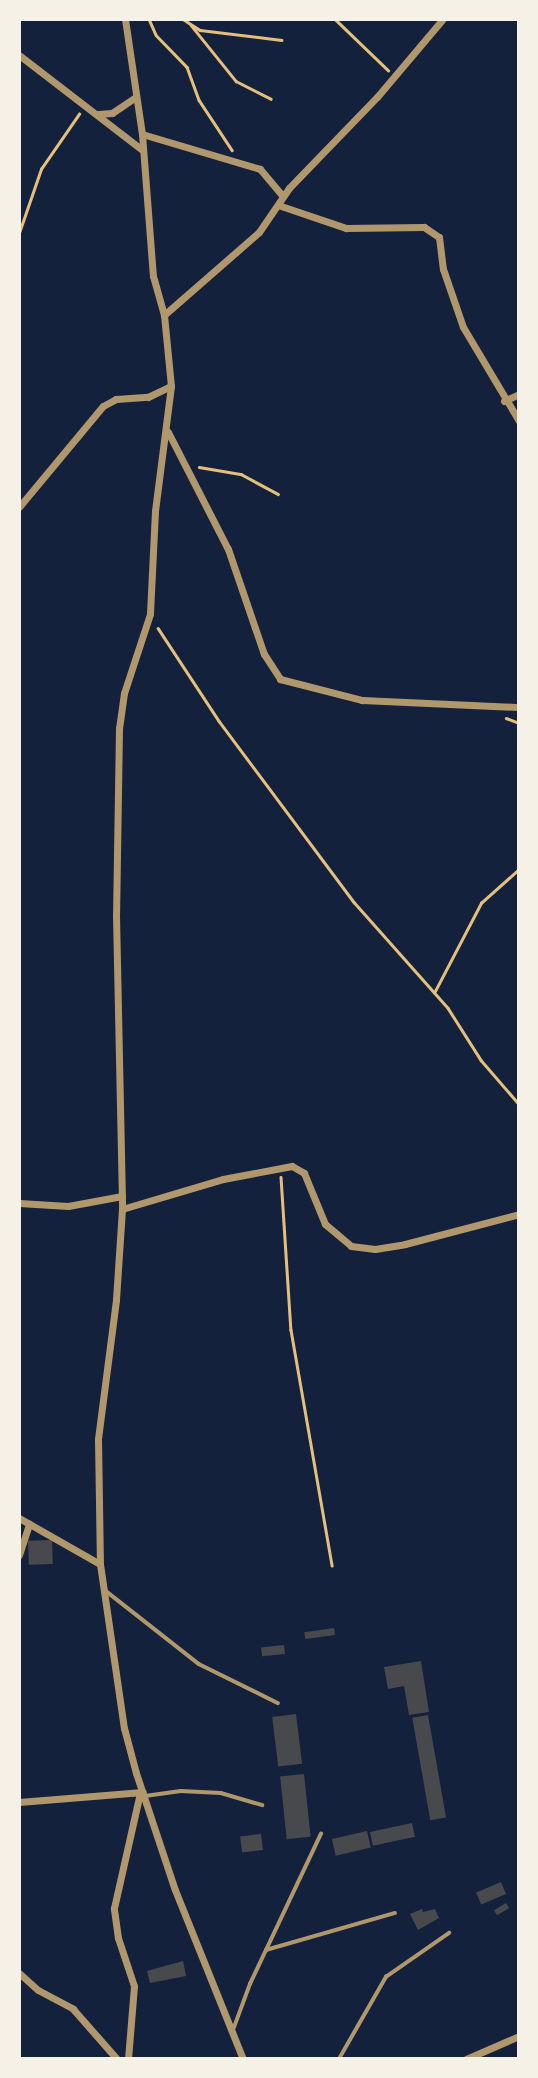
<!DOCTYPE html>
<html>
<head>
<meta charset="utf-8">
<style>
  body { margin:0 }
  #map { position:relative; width:538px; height:2078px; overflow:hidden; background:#14213d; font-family:"DejaVu Sans",sans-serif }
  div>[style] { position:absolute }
  .building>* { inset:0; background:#48494c; transform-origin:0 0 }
  .path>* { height:2.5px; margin:-1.25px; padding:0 1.25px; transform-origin:1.25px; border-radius:1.25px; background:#e5c07b }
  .service>* { height:3.5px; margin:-1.75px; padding:0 1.75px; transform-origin:1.75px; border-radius:1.75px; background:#b1986c }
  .minor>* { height:7px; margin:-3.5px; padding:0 3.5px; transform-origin:3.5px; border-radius:3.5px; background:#b1986c }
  span { translate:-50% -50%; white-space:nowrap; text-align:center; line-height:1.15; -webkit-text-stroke:7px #f6f1e7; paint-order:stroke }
  .frame { position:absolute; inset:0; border:21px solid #f6f1e7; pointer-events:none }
</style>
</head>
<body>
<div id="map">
  <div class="building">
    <i style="left:52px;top:1540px;width:24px;height:24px;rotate:88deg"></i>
    <i style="left:334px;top:1628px;width:7px;height:30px;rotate:82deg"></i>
    <i style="left:284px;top:1645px;width:9px;height:23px;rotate:84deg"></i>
    <i style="clip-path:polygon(421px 1661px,429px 1712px,409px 1715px,404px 1686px,388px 1689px,384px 1667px)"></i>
    <i style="left:296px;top:1714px;width:50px;height:24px;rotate:83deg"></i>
    <i style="left:428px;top:1715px;width:104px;height:16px;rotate:80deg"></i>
    <i style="left:304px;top:1774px;width:63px;height:24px;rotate:84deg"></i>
    <i style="left:412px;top:1823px;width:14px;height:43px;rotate:78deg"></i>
    <i style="left:367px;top:1831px;width:17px;height:36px;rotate:77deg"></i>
    <i style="left:261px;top:1834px;width:16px;height:21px;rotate:83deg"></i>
    <i style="left:501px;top:1882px;width:13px;height:27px;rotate:67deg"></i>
    <i style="left:506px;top:1903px;width:6px;height:14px;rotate:59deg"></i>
    <i style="clip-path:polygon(422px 1909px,423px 1912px,435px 1909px,439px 1918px,418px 1930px,410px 1914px)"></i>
    <i style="clip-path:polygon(183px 1961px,186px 1976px,150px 1983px,147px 1971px)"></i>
  </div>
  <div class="path">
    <i style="left:149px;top:19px;width:17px;rotate:66deg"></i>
    <i style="left:156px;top:35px;width:45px;rotate:45.9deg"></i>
    <i style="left:187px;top:67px;width:35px;rotate:70deg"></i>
    <i style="left:199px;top:100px;width:60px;rotate:56.6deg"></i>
    <i style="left:183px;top:19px;width:20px;rotate:33deg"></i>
    <i style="left:200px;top:30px;width:82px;rotate:7deg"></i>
    <i style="left:335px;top:19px;width:74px;rotate:43.9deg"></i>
    <i style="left:191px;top:25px;width:72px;rotate:51.2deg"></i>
    <i style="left:236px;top:81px;width:39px;rotate:27deg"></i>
    <i style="left:19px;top:233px;width:68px;rotate:-71deg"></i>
    <i style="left:41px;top:169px;width:67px;rotate:-55.4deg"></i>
    <i style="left:199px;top:467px;width:43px;rotate:9.5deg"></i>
    <i style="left:241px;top:474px;width:42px;rotate:28.4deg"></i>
    <i style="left:158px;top:628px;width:111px;rotate:56.7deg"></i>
    <i style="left:219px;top:721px;width:226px;rotate:53.3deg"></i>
    <i style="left:354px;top:902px;width:142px;rotate:48.4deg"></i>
    <i style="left:448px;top:1008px;width:62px;rotate:57.6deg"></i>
    <i style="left:481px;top:1060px;width:58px;rotate:49.2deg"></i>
    <i style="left:506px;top:718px;width:14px;rotate:21deg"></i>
    <i style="left:434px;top:993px;width:102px;rotate:-62.4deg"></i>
    <i style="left:481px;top:903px;width:51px;rotate:-41.8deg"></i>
    <i style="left:281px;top:1177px;width:153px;rotate:86.3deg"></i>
    <i style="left:291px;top:1330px;width:239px;rotate:80.1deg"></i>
  </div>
  <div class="service">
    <i style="left:106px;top:1591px;width:118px;rotate:38.1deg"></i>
    <i style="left:199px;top:1664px;width:88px;rotate:26.3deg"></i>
    <i style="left:145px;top:1796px;width:36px;rotate:-8deg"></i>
    <i style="left:181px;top:1791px;width:40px;rotate:2.9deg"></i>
    <i style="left:221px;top:1793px;width:43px;rotate:16.3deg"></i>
    <i style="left:266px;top:1950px;width:134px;rotate:-16deg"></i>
    <i style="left:233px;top:2030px;width:49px;rotate:-69.7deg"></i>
    <i style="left:250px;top:1984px;width:166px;rotate:-64.7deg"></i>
    <i style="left:339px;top:2059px;width:95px;rotate:-60.2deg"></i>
    <i style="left:386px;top:1977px;width:77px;rotate:-34.9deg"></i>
  </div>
  <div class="minor">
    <i style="left:125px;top:19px;width:116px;rotate:81.6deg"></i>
    <i style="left:142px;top:134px;width:142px;rotate:85.6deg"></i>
    <i style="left:153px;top:276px;width:41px;rotate:74.2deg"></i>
    <i style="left:164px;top:315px;width:71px;rotate:84.4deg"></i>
    <i style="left:171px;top:386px;width:126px;rotate:97.3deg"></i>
    <i style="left:155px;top:511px;width:103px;rotate:92.8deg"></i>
    <i style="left:150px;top:614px;width:83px;rotate:108.2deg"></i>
    <i style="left:124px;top:693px;width:35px;rotate:98deg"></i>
    <i style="left:119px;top:728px;width:187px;rotate:90.9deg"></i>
    <i style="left:116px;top:915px;width:294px;rotate:88.8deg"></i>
    <i style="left:122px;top:1209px;width:91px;rotate:93.8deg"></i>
    <i style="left:116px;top:1300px;width:140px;rotate:97.4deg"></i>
    <i style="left:98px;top:1439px;width:125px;rotate:89.1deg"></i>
    <i style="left:100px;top:1564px;width:166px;rotate:81.7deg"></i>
    <i style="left:124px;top:1728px;width:47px;rotate:75.1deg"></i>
    <i style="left:136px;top:1773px;width:123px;rotate:71.6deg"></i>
    <i style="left:175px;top:1890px;width:182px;rotate:68.1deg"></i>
    <i style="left:19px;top:55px;width:154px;rotate:37.6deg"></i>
    <i style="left:98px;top:114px;width:14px;rotate:-4deg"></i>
    <i style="left:112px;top:113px;width:27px;rotate:-34deg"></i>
    <i style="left:142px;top:134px;width:123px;rotate:16.5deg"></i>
    <i style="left:260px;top:169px;width:35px;rotate:50deg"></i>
    <i style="left:281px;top:206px;width:69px;rotate:18.7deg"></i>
    <i style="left:346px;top:228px;width:78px;rotate:-0.7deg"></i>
    <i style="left:424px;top:227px;width:18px;rotate:34deg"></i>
    <i style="left:439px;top:237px;width:32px;rotate:83deg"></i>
    <i style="left:443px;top:269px;width:61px;rotate:71deg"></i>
    <i style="left:463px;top:327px;width:109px;rotate:59.2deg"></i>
    <i style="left:164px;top:315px;width:126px;rotate:-41.1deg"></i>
    <i style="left:259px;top:232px;width:53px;rotate:-55.7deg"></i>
    <i style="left:289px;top:188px;width:127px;rotate:-46deg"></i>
    <i style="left:377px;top:97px;width:102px;rotate:-49.8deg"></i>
    <i style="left:504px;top:401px;width:17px;rotate:-25deg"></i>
    <i style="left:168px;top:432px;width:131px;rotate:62.9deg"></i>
    <i style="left:228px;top:549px;width:111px;rotate:71.1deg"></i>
    <i style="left:264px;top:654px;width:30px;rotate:57deg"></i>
    <i style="left:280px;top:679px;width:85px;rotate:14.4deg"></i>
    <i style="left:362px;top:700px;width:157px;rotate:2.6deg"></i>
    <i style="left:19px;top:507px;width:131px;rotate:-50.3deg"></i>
    <i style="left:103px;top:406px;width:15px;rotate:-28deg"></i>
    <i style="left:116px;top:399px;width:32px;rotate:-4deg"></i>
    <i style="left:148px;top:397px;width:25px;rotate:-26deg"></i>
    <i style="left:19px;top:1203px;width:49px;rotate:3.5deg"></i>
    <i style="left:68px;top:1206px;width:55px;rotate:-10.5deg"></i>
    <i style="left:122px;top:1209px;width:105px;rotate:-16.5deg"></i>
    <i style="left:223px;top:1179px;width:70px;rotate:-10.7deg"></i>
    <i style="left:292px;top:1166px;width:14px;rotate:30deg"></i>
    <i style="left:304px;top:1173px;width:55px;rotate:67.6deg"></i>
    <i style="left:325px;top:1224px;width:34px;rotate:40deg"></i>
    <i style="left:351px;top:1246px;width:24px;rotate:7deg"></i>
    <i style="left:375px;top:1249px;width:30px;rotate:-9deg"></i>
    <i style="left:405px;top:1244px;width:118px;rotate:-14.7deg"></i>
    <i style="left:19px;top:1518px;width:93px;rotate:29.6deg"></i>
    <i style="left:19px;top:1555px;width:33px;rotate:-72deg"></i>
    <i style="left:19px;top:1802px;width:124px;rotate:-4.6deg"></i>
    <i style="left:19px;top:1973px;width:25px;rotate:42deg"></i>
    <i style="left:38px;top:1990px;width:40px;rotate:28deg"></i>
    <i style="left:73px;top:2009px;width:67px;rotate:48.7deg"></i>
    <i style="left:128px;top:2059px;width:73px;rotate:-85.3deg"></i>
    <i style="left:134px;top:1986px;width:51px;rotate:-108.4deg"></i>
    <i style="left:118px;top:1938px;width:30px;rotate:-98deg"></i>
    <i style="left:114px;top:1908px;width:118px;rotate:-77.3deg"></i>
    <i style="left:466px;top:2059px;width:58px;rotate:-23.5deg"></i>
  </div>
  <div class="frame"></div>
</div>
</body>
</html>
